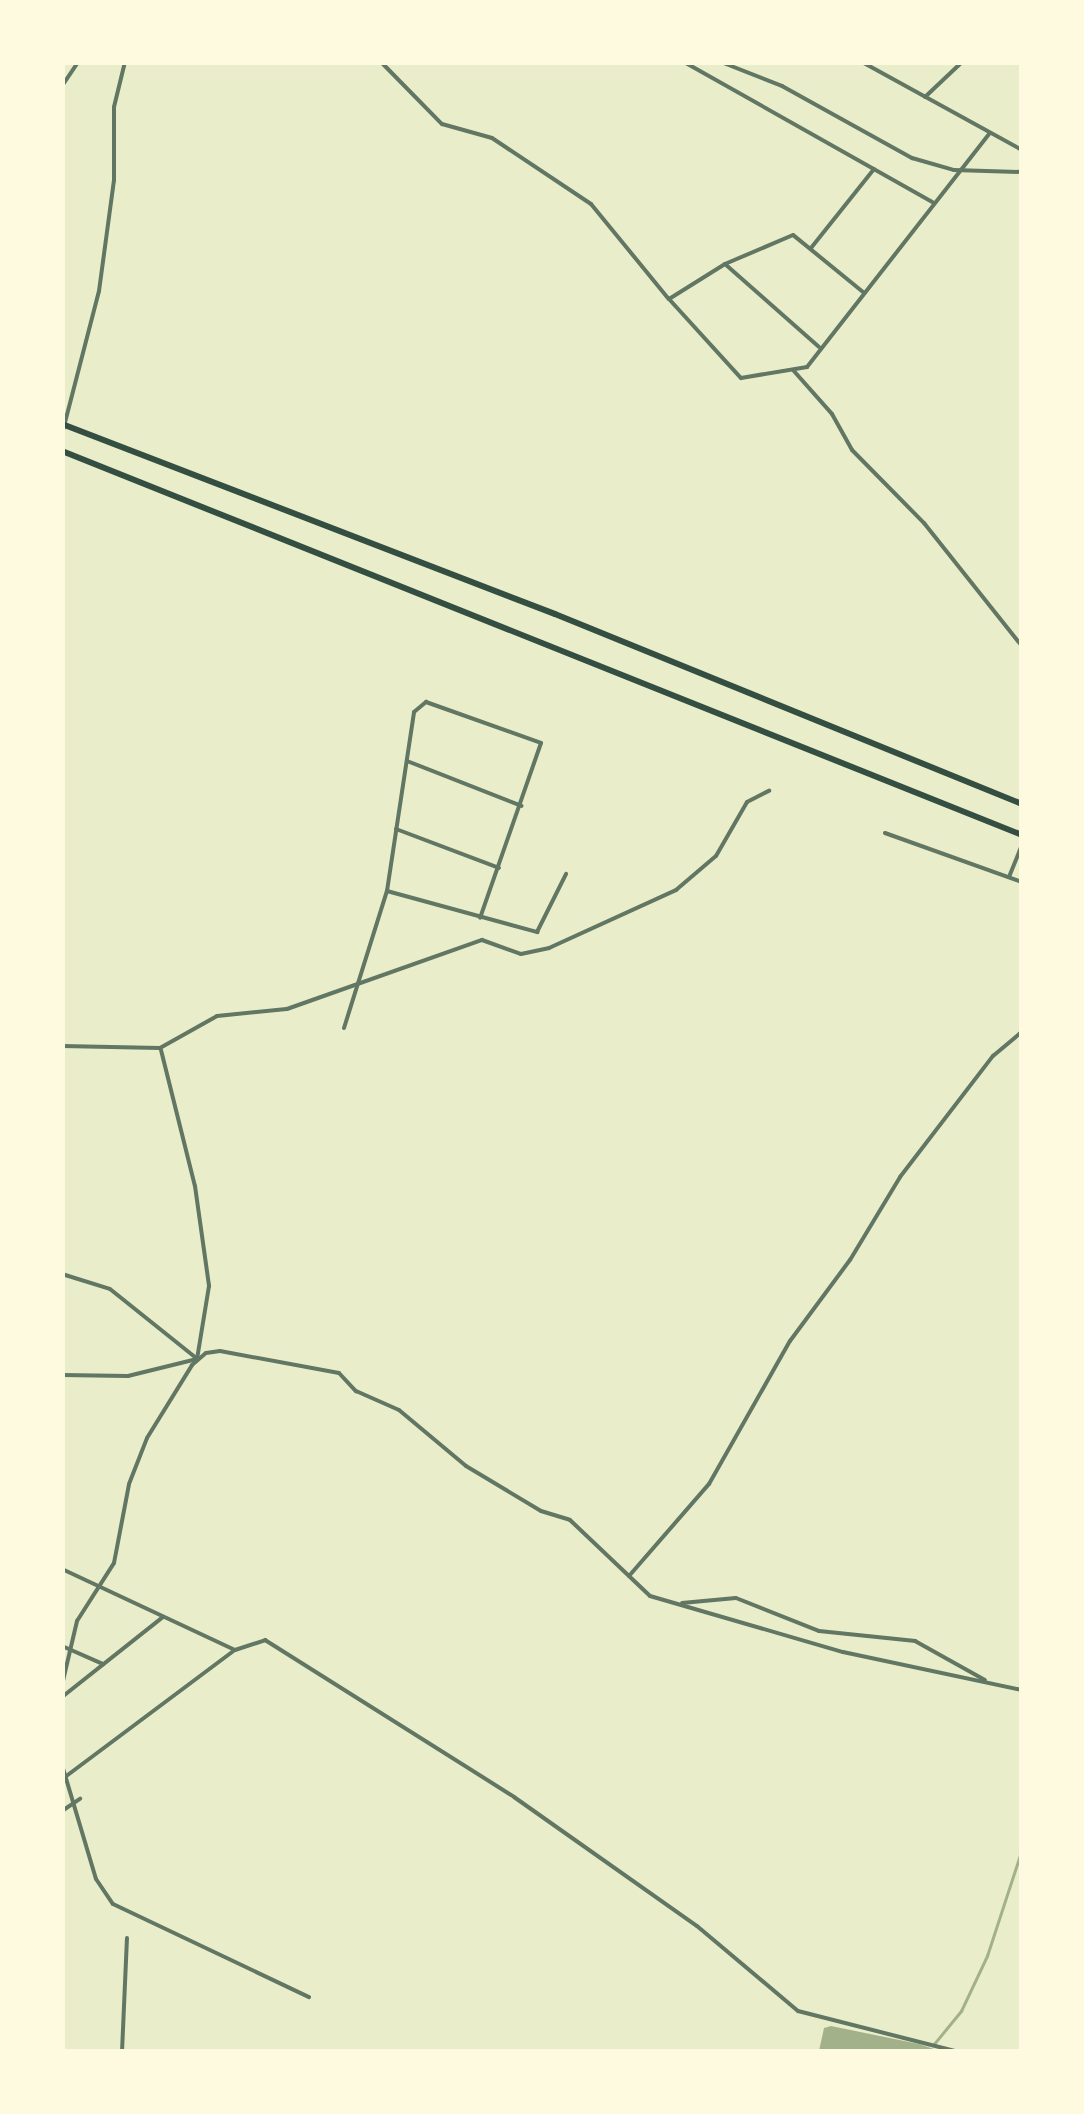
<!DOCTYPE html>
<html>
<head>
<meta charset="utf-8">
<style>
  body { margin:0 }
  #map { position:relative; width:1084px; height:2114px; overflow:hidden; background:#e9edc9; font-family:"Asap Condensed",sans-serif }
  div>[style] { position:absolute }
  .water>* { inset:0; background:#a3b18a }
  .stream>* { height:2.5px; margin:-1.25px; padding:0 1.25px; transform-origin:1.25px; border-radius:1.25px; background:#a3b18a }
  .minor>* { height:4px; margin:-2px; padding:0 2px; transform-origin:2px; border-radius:2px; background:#617663 }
  .trunk>* { height:6px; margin:-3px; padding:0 3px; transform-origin:3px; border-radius:3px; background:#344e41 }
  span { translate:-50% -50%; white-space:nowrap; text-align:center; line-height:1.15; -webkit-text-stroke:9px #fefae0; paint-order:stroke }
  .frame { position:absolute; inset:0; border:65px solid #fefae0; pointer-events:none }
</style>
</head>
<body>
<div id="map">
  <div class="water">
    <i style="clip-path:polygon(831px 2026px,919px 2044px,940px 2051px,819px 2051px,824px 2028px)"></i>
  </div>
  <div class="stream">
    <i style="left:934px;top:2044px;width:43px;rotate:-50.7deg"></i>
    <i style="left:961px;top:2011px;width:61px;rotate:-64.7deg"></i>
    <i style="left:987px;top:1956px;width:113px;rotate:-71.9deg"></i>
  </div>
  <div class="minor">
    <i style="left:381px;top:62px;width:87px;rotate:45.5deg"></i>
    <i style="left:442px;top:124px;width:52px;rotate:15.6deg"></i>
    <i style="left:492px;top:138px;width:119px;rotate:33.7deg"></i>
    <i style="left:591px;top:204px;width:122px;rotate:50.7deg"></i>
    <i style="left:684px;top:62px;width:285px;rotate:29.4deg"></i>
    <i style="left:721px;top:62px;width:66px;rotate:21.5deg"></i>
    <i style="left:782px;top:86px;width:149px;rotate:29deg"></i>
    <i style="left:912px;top:158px;width:44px;rotate:15.9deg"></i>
    <i style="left:954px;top:170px;width:68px;rotate:1.7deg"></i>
    <i style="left:862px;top:62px;width:183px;rotate:28.8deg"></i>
    <i style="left:62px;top:86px;width:29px;rotate:-56deg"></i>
    <i style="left:925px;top:97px;width:51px;rotate:-43.4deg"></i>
    <i style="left:811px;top:248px;width:101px;rotate:-51.4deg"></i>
    <i style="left:725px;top:264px;width:125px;rotate:41.4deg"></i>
    <i style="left:863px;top:292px;width:90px;rotate:-140.8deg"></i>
    <i style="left:793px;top:235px;width:74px;rotate:156.9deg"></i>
    <i style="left:725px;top:264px;width:66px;rotate:148deg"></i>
    <i style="left:669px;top:299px;width:107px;rotate:47.7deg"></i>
    <i style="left:741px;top:378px;width:67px;rotate:-9.5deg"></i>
    <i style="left:807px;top:367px;width:297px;rotate:-52deg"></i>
    <i style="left:793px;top:370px;width:59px;rotate:48.4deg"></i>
    <i style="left:832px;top:414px;width:41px;rotate:60.9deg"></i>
    <i style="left:852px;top:450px;width:103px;rotate:45.4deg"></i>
    <i style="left:924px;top:523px;width:157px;rotate:51.5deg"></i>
    <i style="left:62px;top:434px;width:148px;rotate:-75.5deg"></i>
    <i style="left:99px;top:291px;width:112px;rotate:-82.3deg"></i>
    <i style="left:114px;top:180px;width:73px;rotate:-90deg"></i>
    <i style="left:114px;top:107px;width:46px;rotate:-76.3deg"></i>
    <i style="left:407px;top:761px;width:123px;rotate:21.4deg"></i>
    <i style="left:396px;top:829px;width:110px;rotate:20.7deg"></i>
    <i style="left:885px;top:833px;width:145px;rotate:19.7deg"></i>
    <i style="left:1009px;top:877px;width:35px;rotate:-68deg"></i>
    <i style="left:387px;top:891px;width:156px;rotate:15.3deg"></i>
    <i style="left:537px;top:932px;width:65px;rotate:-63.4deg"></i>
    <i style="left:344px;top:1028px;width:144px;rotate:-72.6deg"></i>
    <i style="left:387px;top:891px;width:181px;rotate:-81.4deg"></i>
    <i style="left:414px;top:712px;width:16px;rotate:-40deg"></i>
    <i style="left:426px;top:702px;width:122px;rotate:19.6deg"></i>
    <i style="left:541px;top:743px;width:185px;rotate:109.2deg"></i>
    <i style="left:62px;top:1046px;width:98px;rotate:1.2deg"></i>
    <i style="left:160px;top:1048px;width:65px;rotate:-29.3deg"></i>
    <i style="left:217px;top:1016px;width:70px;rotate:-5.7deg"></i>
    <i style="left:287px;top:1009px;width:207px;rotate:-19.5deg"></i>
    <i style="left:482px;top:940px;width:41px;rotate:19.7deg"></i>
    <i style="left:521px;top:954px;width:29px;rotate:-12deg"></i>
    <i style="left:549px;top:948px;width:140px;rotate:-24.5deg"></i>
    <i style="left:676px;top:890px;width:52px;rotate:-40.4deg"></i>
    <i style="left:716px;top:856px;width:62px;rotate:-60.1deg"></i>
    <i style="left:747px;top:802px;width:25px;rotate:-27deg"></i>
    <i style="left:161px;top:1050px;width:140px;rotate:76deg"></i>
    <i style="left:195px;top:1186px;width:101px;rotate:82deg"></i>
    <i style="left:209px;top:1286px;width:74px;rotate:99.3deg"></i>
    <i style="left:62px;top:1274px;width:50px;rotate:17.4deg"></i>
    <i style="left:110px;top:1289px;width:110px;rotate:38.7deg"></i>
    <i style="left:62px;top:1375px;width:66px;rotate:0.9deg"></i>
    <i style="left:128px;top:1376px;width:71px;rotate:-13.8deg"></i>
    <i style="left:62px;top:1569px;width:191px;rotate:25.1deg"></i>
    <i style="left:629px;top:1576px;width:122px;rotate:-49deg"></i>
    <i style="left:709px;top:1484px;width:164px;rotate:-60.5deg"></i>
    <i style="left:790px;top:1341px;width:101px;rotate:-53.5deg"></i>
    <i style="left:850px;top:1260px;width:97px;rotate:-58.9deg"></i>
    <i style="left:900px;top:1177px;width:153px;rotate:-52.5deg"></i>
    <i style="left:993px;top:1056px;width:38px;rotate:-40deg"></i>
    <i style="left:682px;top:1603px;width:54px;rotate:-5.3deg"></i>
    <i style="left:736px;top:1598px;width:89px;rotate:21.7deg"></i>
    <i style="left:819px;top:1631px;width:97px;rotate:5.9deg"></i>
    <i style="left:915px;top:1641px;width:80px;rotate:29.1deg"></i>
    <i style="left:62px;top:1646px;width:45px;rotate:23.7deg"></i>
    <i style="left:62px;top:1685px;width:66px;rotate:-76.8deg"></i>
    <i style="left:77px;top:1621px;width:69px;rotate:-57.5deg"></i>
    <i style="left:114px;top:1563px;width:80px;rotate:-79.2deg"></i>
    <i style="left:129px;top:1484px;width:49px;rotate:-68.6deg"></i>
    <i style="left:147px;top:1438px;width:86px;rotate:-58.3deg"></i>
    <i style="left:192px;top:1365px;width:18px;rotate:-41deg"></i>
    <i style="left:206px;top:1353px;width:14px;rotate:-8deg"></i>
    <i style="left:220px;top:1351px;width:121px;rotate:10.5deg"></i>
    <i style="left:339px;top:1373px;width:25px;rotate:47deg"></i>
    <i style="left:356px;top:1391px;width:47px;rotate:23.8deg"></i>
    <i style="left:399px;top:1410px;width:87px;rotate:39.9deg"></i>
    <i style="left:466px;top:1466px;width:87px;rotate:31deg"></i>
    <i style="left:541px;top:1511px;width:30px;rotate:17deg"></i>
    <i style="left:570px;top:1520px;width:110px;rotate:43.5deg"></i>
    <i style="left:650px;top:1596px;width:201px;rotate:16.2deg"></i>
    <i style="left:843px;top:1652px;width:183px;rotate:12deg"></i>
    <i style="left:62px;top:1697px;width:129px;rotate:-38.4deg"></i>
    <i style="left:62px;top:1765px;width:119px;rotate:73.4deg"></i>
    <i style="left:96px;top:1879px;width:30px;rotate:56deg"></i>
    <i style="left:113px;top:1904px;width:217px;rotate:25.4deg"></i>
    <i style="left:65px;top:1777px;width:212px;rotate:-36.8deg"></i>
    <i style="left:235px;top:1650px;width:32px;rotate:-18deg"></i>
    <i style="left:265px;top:1640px;width:294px;rotate:32.2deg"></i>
    <i style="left:514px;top:1797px;width:224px;rotate:35.2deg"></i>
    <i style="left:697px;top:1926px;width:132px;rotate:40.1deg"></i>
    <i style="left:798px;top:2011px;width:166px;rotate:14.3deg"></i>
    <i style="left:62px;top:1811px;width:22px;rotate:-34deg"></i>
    <i style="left:122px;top:2052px;width:114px;rotate:-87.5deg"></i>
  </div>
  <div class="trunk">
    <i style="left:62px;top:424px;width:528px;rotate:21.08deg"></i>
    <i style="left:555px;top:614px;width:504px;rotate:22.14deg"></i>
    <i style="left:62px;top:451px;width:1034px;rotate:21.8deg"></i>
  </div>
  <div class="frame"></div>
</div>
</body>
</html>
